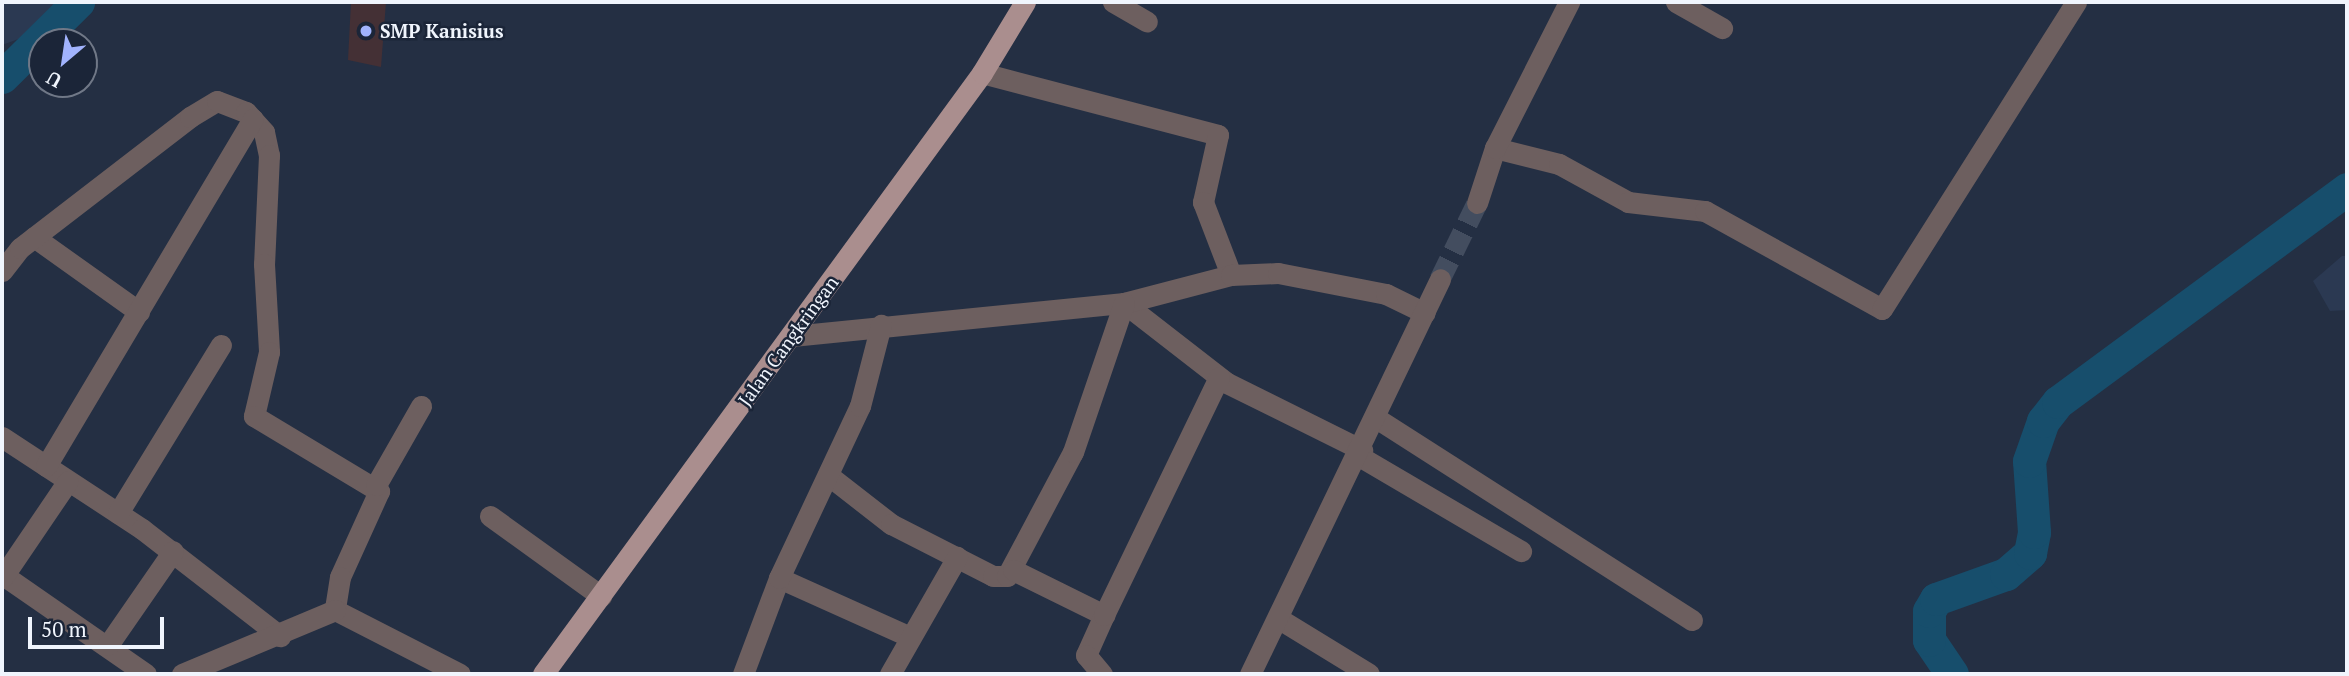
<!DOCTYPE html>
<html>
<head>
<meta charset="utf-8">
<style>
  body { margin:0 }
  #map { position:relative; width:2349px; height:676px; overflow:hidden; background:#242f43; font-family:"PT Serif",serif }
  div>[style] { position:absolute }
  .built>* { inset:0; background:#2b3952 }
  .education>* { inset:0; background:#443035 }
  .river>* { height:33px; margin:-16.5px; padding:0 16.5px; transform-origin:16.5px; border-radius:16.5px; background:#174e6c }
  .minor-tunnel>* { height:21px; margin-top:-10.5px; transform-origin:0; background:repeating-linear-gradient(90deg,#434d5f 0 21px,transparent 0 31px) }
  .minor>* { height:21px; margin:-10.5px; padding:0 10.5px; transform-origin:10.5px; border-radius:10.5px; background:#6d5f5f }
  .major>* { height:21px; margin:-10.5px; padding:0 10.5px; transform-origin:10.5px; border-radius:10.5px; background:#aa8e8e }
  .dots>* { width:19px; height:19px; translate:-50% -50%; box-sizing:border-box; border:4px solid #1b2538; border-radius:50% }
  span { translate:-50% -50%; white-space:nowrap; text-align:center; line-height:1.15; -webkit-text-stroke:5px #1b2538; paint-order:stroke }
  .poi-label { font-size:19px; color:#f0f5fd; font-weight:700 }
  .left { translate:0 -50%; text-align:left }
  .street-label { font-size:19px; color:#f0f5fd }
  .frame { position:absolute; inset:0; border:4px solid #f0f5fd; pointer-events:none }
  .north { position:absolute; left:28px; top:28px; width:70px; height:70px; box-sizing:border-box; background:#1b2538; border:2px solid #707887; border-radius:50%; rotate:209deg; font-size:19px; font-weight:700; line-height:28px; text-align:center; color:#f0f5fd }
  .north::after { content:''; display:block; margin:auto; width:24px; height:32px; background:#a1b3fd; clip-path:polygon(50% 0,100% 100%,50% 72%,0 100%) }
  .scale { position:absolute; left:28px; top:617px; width:136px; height:32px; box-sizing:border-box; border:4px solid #f0f5fd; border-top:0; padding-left:9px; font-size:21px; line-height:24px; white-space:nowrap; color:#f0f5fd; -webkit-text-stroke:5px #1b2538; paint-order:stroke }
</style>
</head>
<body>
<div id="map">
  <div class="built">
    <i style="clip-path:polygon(2px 2px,69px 2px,46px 29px,2px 45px)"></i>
    <i style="clip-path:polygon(2342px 256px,2347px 256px,2347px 310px,2330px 311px,2313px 281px)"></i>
  </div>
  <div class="education">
    <i style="clip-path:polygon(351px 2px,386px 2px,381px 67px,348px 60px)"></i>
  </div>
  <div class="river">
    <i style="left:2px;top:77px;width:107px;rotate:-44.6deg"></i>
    <i style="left:1952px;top:674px;width:41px;rotate:-124.1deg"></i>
    <i style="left:1929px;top:640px;width:29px;rotate:-90deg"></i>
    <i style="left:1929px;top:611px;width:14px;rotate:-60deg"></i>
    <i style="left:1936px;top:599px;width:74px;rotate:-19.7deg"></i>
    <i style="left:2006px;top:574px;width:32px;rotate:-41deg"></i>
    <i style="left:2030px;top:553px;width:21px;rotate:-79deg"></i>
    <i style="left:2034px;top:532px;width:71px;rotate:-94deg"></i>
    <i style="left:2029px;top:461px;width:42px;rotate:-70.7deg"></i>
    <i style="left:2043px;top:421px;width:24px;rotate:-52deg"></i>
    <i style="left:2058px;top:402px;width:359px;rotate:-36.4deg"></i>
  </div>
  <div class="minor-tunnel">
    <i style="left:1440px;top:279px;width:85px;rotate:-64deg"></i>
  </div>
  <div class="minor">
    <i style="left:1113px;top:2px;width:39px;rotate:30deg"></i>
    <i style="left:1676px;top:2px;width:53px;rotate:29.5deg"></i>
    <i style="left:982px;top:73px;width:244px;rotate:14.7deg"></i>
    <i style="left:1218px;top:135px;width:69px;rotate:102.6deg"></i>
    <i style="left:1203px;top:202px;width:78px;rotate:69deg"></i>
    <i style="left:1495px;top:148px;width:66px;rotate:14deg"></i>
    <i style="left:1559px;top:164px;width:79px;rotate:28.8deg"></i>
    <i style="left:1628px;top:202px;width:78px;rotate:6.7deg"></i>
    <i style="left:1705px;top:211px;width:202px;rotate:29deg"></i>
    <i style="left:1882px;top:309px;width:363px;rotate:-57.7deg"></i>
    <i style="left:1477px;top:203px;width:58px;rotate:-71.9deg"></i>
    <i style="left:1495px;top:148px;width:164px;rotate:-63.1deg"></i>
    <i style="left:34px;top:237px;width:129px;rotate:35.5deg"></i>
    <i style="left:2px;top:271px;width:29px;rotate:-52deg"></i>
    <i style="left:20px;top:248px;width:215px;rotate:-37.6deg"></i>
    <i style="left:190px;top:117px;width:31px;rotate:-31deg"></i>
    <i style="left:217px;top:101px;width:31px;rotate:21deg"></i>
    <i style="left:246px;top:112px;width:27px;rotate:48deg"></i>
    <i style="left:264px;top:132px;width:24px;rotate:78deg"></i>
    <i style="left:269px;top:155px;width:109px;rotate:92.6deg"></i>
    <i style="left:264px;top:264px;width:88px;rotate:86.7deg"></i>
    <i style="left:269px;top:352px;width:66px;rotate:103.2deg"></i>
    <i style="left:254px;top:416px;width:146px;rotate:31deg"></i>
    <i style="left:379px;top:491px;width:94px;rotate:114.4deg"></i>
    <i style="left:340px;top:577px;width:33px;rotate:99deg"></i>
    <i style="left:1124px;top:303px;width:130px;rotate:37.8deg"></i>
    <i style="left:1227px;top:383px;width:151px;rotate:26.4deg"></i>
    <i style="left:792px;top:336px;width:334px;rotate:-5.7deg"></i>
    <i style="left:1124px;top:303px;width:111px;rotate:-14.7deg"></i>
    <i style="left:1231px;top:275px;width:47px;rotate:-2.4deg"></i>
    <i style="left:1278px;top:273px;width:110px;rotate:11deg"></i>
    <i style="left:1386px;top:294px;width:43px;rotate:26deg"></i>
    <i style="left:1376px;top:418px;width:375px;rotate:32.6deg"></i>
    <i style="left:2px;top:437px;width:168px;rotate:33.3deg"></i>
    <i style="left:142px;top:529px;width:175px;rotate:37.8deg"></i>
    <i style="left:1359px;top:456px;width:188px;rotate:30.4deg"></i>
    <i style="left:46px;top:466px;width:404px;rotate:-59.2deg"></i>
    <i style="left:828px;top:475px;width:80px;rotate:37.9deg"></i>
    <i style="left:891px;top:524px;width:114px;rotate:27deg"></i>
    <i style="left:993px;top:576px;width:14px"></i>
    <i style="left:1007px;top:576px;width:140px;rotate:-62deg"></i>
    <i style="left:1073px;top:452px;width:157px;rotate:-71.1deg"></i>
    <i style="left:376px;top:485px;width:91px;rotate:-60.3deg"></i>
    <i style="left:118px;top:513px;width:197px;rotate:-58.5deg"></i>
    <i style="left:490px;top:516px;width:137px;rotate:35.8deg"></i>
    <i style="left:1013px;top:570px;width:102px;rotate:26.3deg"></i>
    <i style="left:1104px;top:615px;width:44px;rotate:114.2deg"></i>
    <i style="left:1086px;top:655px;width:25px;rotate:50deg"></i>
    <i style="left:6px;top:577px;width:170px;rotate:34.7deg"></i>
    <i style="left:2px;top:578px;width:117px;rotate:-55.8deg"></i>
    <i style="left:779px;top:578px;width:144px;rotate:24.2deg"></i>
    <i style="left:335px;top:610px;width:140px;rotate:27.1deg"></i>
    <i style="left:1104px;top:615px;width:264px;rotate:-64.2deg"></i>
    <i style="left:1281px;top:620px;width:103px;rotate:31.5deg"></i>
    <i style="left:108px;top:645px;width:114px;rotate:-55.3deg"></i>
    <i style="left:182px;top:674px;width:166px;rotate:-22.7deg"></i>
    <i style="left:743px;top:674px;width:103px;rotate:-69.4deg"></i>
    <i style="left:779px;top:578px;width:190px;rotate:-64.8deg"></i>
    <i style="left:860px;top:406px;width:84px;rotate:-75.5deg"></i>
    <i style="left:890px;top:674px;width:135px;rotate:-60.2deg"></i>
    <i style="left:1250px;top:674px;width:438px;rotate:-64.3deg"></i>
  </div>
  <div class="major">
    <i style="left:543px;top:674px;width:744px;rotate:-53.85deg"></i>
    <i style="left:982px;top:73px;width:83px;rotate:-58.8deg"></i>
  </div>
  <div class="dots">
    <i style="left:366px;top:31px;background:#a1b3fd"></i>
  </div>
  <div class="poi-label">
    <span class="left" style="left:380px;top:31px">SMP Kanisius</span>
  </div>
  <div class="street-label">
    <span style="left:788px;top:341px;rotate:-54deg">Jalan Cangkringan</span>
  </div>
  <div class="frame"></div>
  <div class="north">U</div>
  <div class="scale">50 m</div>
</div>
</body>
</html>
